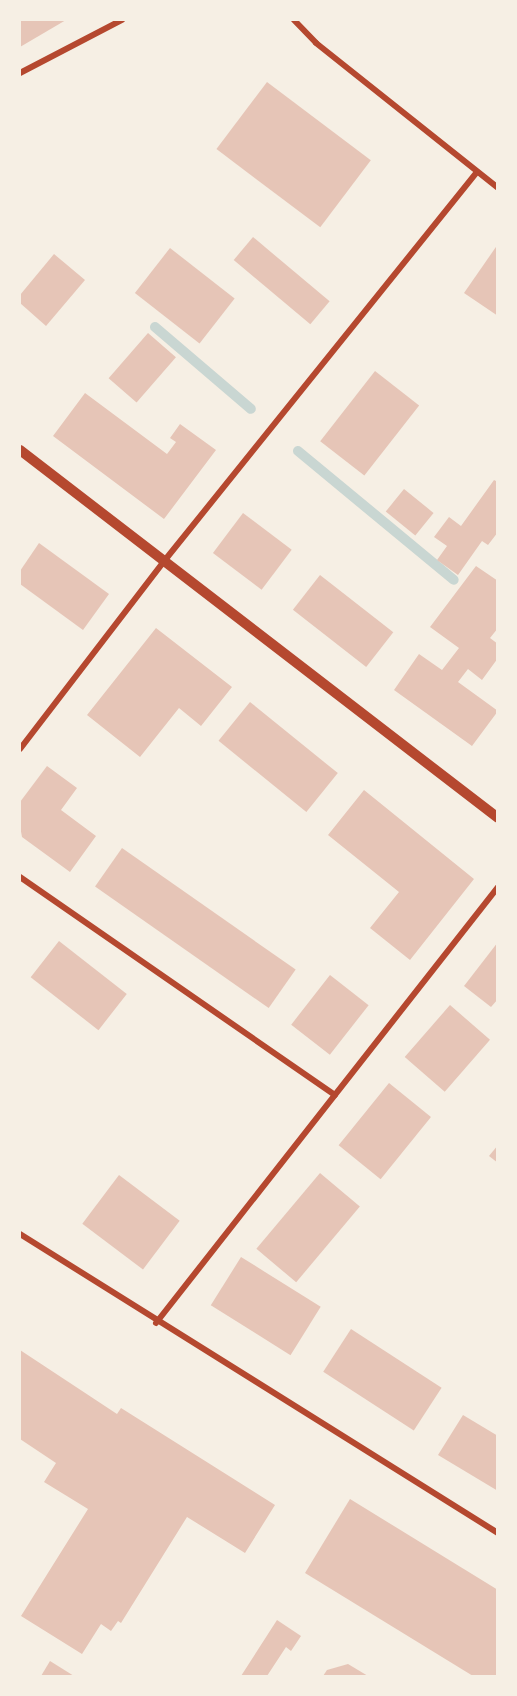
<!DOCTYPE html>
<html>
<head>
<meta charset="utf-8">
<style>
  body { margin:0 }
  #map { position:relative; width:517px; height:1696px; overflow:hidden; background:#f6efe4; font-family:"Source Sans 3",sans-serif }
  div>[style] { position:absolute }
  .stream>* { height:10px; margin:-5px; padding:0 5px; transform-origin:5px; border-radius:5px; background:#c9d6d2 }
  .building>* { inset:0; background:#e6c5b7; transform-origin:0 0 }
  .minor>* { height:6px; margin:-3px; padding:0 3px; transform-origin:3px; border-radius:3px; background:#b5482f }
  .tertiary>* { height:10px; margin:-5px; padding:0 5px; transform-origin:5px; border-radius:5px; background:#b5482f }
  span { translate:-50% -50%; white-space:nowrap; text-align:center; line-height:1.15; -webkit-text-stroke:4.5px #f6efe4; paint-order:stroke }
  .frame { position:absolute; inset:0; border:21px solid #f6efe4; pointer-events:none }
</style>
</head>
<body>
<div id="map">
  <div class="stream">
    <i style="left:155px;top:327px;width:126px;rotate:40.5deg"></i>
    <i style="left:298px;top:451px;width:202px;rotate:39.6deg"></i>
  </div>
  <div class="building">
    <i style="clip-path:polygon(20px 20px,66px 20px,20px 47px)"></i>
    <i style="left:267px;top:82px;width:130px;height:84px;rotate:37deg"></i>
    <i style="left:253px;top:237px;width:100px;height:30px;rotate:40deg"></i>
    <i style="clip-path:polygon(498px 244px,498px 316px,464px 293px)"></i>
    <i style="left:170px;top:248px;width:82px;height:57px;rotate:38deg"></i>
    <i style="clip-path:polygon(54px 254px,85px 280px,46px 326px,20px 303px,20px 295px)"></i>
    <i style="left:148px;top:333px;width:37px;height:60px;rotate:41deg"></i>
    <i style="left:375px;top:371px;width:56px;height:89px;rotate:38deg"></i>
    <i style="clip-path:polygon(85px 393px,167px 454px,176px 442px,170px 438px,180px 424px,216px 450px,164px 519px,53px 436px)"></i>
    <i style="clip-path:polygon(494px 480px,498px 482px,498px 532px,488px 545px,482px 541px,458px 575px,437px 560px,447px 546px,434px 537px,449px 517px,461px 526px)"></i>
    <i style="left:404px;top:489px;width:38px;height:29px;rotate:39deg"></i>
    <i style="left:243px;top:513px;width:61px;height:50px;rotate:37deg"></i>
    <i style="clip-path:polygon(39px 543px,109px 594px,83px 630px,20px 584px,20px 571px)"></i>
    <i style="clip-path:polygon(476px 566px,498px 581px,498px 628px,490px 638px,498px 644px,498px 658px,482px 680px,468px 669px,458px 682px,498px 711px,472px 746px,394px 690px,419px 654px,442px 670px,459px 648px,430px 627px)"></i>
    <i style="left:320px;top:575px;width:93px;height:44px;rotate:38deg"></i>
    <i style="clip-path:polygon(156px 628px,232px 687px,201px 726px,179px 708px,140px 757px,87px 715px)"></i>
    <i style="left:250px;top:702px;width:113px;height:50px;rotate:39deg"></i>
    <i style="clip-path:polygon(47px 766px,77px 788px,61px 810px,96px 836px,70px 872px,22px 837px,20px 826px,20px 802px)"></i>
    <i style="clip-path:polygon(364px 790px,474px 879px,410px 960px,370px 928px,399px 892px,328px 835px)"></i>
    <i style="left:122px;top:848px;width:212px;height:47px;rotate:35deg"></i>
    <i style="left:59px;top:941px;width:86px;height:46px;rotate:38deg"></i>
    <i style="clip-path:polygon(498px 942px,498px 999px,491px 1007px,464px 986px)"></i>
    <i style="left:330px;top:975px;width:49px;height:63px;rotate:38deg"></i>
    <i style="left:450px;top:1005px;width:53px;height:69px;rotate:41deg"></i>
    <i style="left:389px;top:1083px;width:54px;height:80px;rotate:39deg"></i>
    <i style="clip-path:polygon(498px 1145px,498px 1163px,489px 1156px)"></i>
    <i style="left:320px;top:1173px;width:52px;height:99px;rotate:40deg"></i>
    <i style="left:119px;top:1175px;width:76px;height:61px;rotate:37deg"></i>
    <i style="left:241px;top:1257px;width:94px;height:57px;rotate:32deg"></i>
    <i style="left:351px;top:1329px;width:108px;height:51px;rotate:33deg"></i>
    <i style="clip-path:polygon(20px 1350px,117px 1414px,121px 1408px,275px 1505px,245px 1553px,187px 1517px,121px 1623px,118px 1621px,111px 1631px,101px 1624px,82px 1654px,21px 1616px,88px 1509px,44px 1482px,56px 1463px,20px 1439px)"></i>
    <i style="clip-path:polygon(463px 1415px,498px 1436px,498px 1491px,438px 1455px)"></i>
    <i style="clip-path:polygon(350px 1499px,498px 1590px,498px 1676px,473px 1676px,305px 1573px)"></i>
    <i style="clip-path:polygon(277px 1620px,301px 1636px,291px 1651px,286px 1647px,267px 1676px,241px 1676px)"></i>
    <i style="clip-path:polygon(50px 1661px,74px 1676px,41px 1676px)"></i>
    <i style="clip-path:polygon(348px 1664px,368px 1676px,323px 1676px,327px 1670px)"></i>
  </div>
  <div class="minor">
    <i style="left:294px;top:20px;width:32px;rotate:46deg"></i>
    <i style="left:316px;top:43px;width:233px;rotate:38.5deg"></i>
    <i style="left:20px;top:73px;width:115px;rotate:-27.5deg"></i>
    <i style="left:20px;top:749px;width:238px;rotate:-52.5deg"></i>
    <i style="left:165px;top:560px;width:498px;rotate:-51.2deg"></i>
    <i style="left:20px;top:877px;width:383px;rotate:34.7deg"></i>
    <i style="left:20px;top:1234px;width:564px;rotate:32.03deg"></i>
    <i style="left:156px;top:1323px;width:554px;rotate:-51.89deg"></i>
  </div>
  <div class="tertiary">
    <i style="left:20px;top:450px;width:603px;rotate:37.59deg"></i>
  </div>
  <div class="frame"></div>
</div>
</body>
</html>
